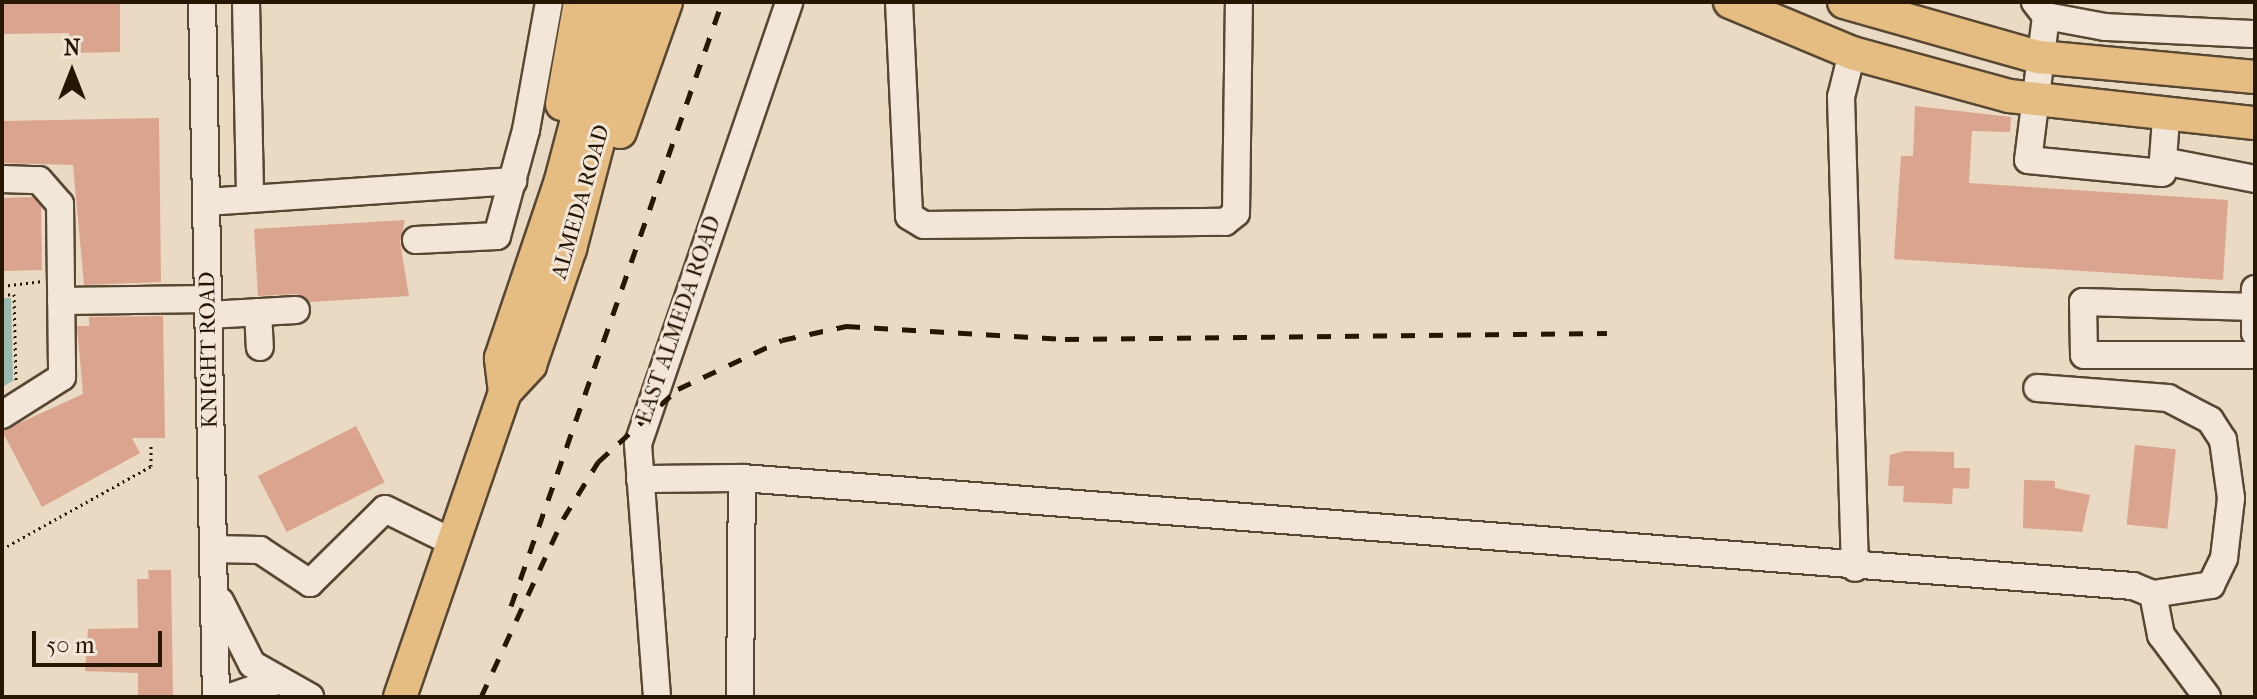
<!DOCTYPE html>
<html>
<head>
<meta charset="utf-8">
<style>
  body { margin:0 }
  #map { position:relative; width:2257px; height:699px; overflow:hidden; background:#ead9c3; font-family:"IM FELL French Canon",serif }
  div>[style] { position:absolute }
  .water>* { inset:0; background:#98bab1 }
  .building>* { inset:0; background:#daa48e; transform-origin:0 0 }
  .path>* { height:3px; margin-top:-1.5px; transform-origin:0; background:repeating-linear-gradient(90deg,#271601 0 2px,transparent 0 6px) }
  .roads { filter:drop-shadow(2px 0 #584732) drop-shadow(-2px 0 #584732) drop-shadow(0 2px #584732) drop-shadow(0 -2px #584732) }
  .minor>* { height:26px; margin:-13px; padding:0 13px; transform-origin:13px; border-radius:13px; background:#f1e6d8 }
  .major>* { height:32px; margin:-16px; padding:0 16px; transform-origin:16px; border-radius:16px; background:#e5bc82 }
  .rail>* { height:5px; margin-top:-2.5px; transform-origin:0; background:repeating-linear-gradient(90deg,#271601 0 14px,transparent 0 28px) }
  span { translate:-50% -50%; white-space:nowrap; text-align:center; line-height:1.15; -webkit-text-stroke:6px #f1e6d8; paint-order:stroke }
  .street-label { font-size:22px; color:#271601 }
  .frame { position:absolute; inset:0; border:4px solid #271601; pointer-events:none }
  .north { position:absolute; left:32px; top:32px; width:80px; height:80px; -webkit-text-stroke:6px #f1e6d8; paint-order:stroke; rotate:0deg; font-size:22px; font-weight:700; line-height:32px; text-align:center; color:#271601 }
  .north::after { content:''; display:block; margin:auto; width:28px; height:36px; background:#271601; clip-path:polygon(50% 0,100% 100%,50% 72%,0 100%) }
  .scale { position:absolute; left:32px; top:631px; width:130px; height:36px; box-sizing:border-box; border:4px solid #271601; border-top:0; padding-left:10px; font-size:24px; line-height:28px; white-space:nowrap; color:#271601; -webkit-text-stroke:6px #f1e6d8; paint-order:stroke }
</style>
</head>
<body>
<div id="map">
  <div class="water">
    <i style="clip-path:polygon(2px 298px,11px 298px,13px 381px,2px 387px)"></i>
  </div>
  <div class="building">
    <i style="clip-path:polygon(2px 2px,120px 2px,120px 52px,69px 53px,69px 33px,2px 34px)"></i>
    <i style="clip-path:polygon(1915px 106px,2011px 117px,2010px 132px,1972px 131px,1969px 183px,2228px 200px,2223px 280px,1894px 259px,1901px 156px,1913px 156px)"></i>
    <i style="clip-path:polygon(159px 118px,161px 282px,84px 285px,73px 165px,2px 163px,2px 121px)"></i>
    <i style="clip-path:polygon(33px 197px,41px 206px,42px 270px,2px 271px,2px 198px)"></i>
    <i style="clip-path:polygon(405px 220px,400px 242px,409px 296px,310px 302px,296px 294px,258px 296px,254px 229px)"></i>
    <i style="clip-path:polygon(163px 316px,165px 438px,132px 438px,140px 453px,42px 507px,2px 431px,83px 394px,77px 326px,89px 326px,89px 317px)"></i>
    <i style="left:356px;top:426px;width:63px;height:110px;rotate:63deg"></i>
    <i style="left:2135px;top:445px;width:41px;height:80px;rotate:6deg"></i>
    <i style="clip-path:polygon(1905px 451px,1954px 452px,1954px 468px,1970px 468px,1969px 489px,1953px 488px,1952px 504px,1903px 502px,1904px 486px,1888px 486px,1890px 455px)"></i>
    <i style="clip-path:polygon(2024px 480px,2055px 481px,2055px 488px,2090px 495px,2082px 532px,2023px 528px)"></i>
    <i style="clip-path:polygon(148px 570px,171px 570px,173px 697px,138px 697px,138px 673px,85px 671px,88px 629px,138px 628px,137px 579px,149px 579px)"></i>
  </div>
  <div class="path">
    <i style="left:2px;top:286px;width:39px;rotate:-7deg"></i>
    <i style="left:2px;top:295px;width:12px;rotate:-5deg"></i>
    <i style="left:14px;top:294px;width:86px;rotate:88.7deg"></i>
    <i style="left:2px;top:549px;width:171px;rotate:-29.1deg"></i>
    <i style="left:151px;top:466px;width:20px;rotate:-90deg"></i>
  </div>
  <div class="roads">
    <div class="minor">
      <i style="left:202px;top:2px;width:695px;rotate:88.85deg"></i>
      <i style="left:246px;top:2px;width:197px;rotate:88.8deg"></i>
      <i style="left:899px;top:2px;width:214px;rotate:87.3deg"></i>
      <i style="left:909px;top:216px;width:17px;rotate:31deg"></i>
      <i style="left:924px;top:225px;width:301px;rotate:-0.6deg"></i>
      <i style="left:1225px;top:222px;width:14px;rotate:-39deg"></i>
      <i style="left:1236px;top:213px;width:211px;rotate:-89.2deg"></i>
      <i style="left:2035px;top:2px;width:18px;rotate:52deg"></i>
      <i style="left:2046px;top:16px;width:145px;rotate:97.1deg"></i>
      <i style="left:2028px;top:160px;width:135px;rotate:5.5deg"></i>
      <i style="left:2162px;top:173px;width:54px;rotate:-85.8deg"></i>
      <i style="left:2046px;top:16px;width:60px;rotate:10.6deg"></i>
      <i style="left:2105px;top:27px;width:150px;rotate:2.7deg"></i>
      <i style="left:1852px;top:53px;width:45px;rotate:104deg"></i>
      <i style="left:1841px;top:97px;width:471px;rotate:88.3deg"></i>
      <i style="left:2163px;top:161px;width:94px;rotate:11.1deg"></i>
      <i style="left:2px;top:179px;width:37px;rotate:2deg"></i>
      <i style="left:39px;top:180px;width:32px;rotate:49deg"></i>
      <i style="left:60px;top:204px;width:173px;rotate:89.3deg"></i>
      <i style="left:62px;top:377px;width:71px;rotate:147.7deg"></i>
      <i style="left:206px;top:202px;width:308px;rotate:-3.9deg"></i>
      <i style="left:416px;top:240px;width:81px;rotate:-2.8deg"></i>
      <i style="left:497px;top:236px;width:110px;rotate:-74.7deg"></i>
      <i style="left:526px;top:130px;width:130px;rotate:-79.8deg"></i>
      <i style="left:2255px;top:289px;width:18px;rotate:93deg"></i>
      <i style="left:2254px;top:307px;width:171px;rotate:-178.3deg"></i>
      <i style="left:2083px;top:302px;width:53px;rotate:88.9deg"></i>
      <i style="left:2084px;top:355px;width:171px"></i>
      <i style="left:61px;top:301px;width:147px;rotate:-0.8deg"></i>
      <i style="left:2255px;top:307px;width:26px;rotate:90deg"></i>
      <i style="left:258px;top:312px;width:35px;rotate:87deg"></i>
      <i style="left:208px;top:315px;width:88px;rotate:-3.3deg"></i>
      <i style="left:640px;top:479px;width:102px;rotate:-0.6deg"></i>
      <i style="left:742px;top:478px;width:1395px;rotate:4.44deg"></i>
      <i style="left:2133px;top:586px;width:22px;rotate:22deg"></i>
      <i style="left:2153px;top:594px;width:59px;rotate:-8.8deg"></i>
      <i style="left:2211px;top:585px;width:30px;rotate:-64deg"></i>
      <i style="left:2224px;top:558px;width:60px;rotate:-83.3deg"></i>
      <i style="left:2231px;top:498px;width:59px;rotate:-97.9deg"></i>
      <i style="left:2223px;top:440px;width:24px;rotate:-123deg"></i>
      <i style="left:2210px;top:420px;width:47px;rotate:-152.4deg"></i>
      <i style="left:2168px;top:398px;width:131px;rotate:-175.6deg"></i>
      <i style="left:213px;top:549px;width:47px;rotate:1.2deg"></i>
      <i style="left:260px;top:550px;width:60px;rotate:33.4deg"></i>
      <i style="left:310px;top:583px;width:105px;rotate:-44.6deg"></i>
      <i style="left:385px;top:509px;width:77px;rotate:26.2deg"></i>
      <i style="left:2153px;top:594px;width:42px;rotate:79deg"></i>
      <i style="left:2161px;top:635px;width:77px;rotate:53.4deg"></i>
      <i style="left:220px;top:601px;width:71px;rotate:63.1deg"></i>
      <i style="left:252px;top:664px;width:67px;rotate:29.6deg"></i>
      <i style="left:230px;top:697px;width:46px;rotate:-18.8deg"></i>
      <i style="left:657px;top:697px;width:254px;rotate:-94.3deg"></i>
      <i style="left:638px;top:444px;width:467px;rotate:-71.1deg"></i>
      <i style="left:740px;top:697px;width:219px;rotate:-89.5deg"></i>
    </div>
    <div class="major">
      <i style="left:1730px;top:2px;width:132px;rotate:22.7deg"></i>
      <i style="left:1852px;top:53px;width:163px;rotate:15.3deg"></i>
      <i style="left:2009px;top:96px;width:247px;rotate:6.3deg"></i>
      <i style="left:1844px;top:2px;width:203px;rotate:15.8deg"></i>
      <i style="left:2039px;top:57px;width:217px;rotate:5.3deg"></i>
      <i style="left:562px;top:104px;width:104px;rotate:-80deg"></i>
      <i style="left:620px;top:132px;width:138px;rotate:-70.5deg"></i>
      <i style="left:505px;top:392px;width:34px;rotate:-97deg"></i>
      <i style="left:501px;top:358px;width:184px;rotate:-71.3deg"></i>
      <i style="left:560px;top:184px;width:188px;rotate:-75.2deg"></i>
      <i style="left:400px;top:697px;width:323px;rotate:-71deg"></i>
      <i style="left:505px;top:392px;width:37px;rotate:-47deg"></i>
      <i style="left:530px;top:365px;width:123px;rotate:-71deg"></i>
      <i style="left:570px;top:249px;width:255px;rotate:-75.3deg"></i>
    </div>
  </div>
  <div class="rail">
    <i style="left:511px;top:606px;width:640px;rotate:-70.74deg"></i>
    <i style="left:481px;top:697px;width:196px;rotate:-65.3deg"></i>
    <i style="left:563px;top:519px;width:67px;rotate:-58.4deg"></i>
    <i style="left:598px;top:462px;width:108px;rotate:-42.4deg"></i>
    <i style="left:678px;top:389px;width:115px;rotate:-25.2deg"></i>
    <i style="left:782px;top:340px;width:66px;rotate:-12.3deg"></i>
    <i style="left:846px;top:326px;width:219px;rotate:3.4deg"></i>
    <i style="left:1065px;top:339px;width:542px;rotate:-0.63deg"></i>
  </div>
  <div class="street-label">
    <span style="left:581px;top:202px;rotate:-74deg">ALMEDA ROAD</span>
    <span style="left:679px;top:320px;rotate:-71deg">EAST ALMEDA ROAD</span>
    <span style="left:209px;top:350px;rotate:-91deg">KNIGHT ROAD</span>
  </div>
  <div class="frame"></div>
  <div class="north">N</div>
  <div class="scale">50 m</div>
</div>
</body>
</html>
